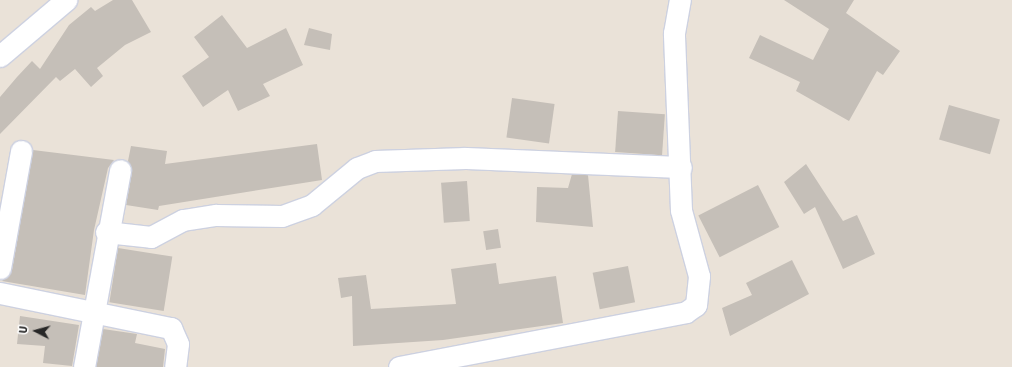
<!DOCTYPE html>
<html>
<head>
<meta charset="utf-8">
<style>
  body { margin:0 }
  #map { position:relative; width:1012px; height:367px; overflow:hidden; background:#eae2d8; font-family:Signika,sans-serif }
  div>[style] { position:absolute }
  .building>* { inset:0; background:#c5bfb8; transform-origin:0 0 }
  .roads { filter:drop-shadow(1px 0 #cdd1e0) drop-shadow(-1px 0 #cdd1e0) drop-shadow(0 1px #cdd1e0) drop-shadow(0 -1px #cdd1e0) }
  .minor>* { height:21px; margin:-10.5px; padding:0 10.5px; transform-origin:10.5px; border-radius:10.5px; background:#fff }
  span { translate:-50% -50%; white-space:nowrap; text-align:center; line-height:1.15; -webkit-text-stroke:3px #fff; paint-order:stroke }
  .north { position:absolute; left:16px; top:311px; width:40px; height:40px; -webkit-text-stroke:3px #fff; paint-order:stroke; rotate:276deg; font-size:11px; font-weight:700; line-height:16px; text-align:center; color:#272727 }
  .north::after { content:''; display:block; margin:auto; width:14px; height:18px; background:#272727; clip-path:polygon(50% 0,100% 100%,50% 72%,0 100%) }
</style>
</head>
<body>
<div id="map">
  <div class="building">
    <i style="clip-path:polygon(113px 0,132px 0,151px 32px,125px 45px,97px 68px,103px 76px,91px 87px,75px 69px,60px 81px,56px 77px,0 134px,0 97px,17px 77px,32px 61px,40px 69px,69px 25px,91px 7px,95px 11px)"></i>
    <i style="clip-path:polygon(784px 0,854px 0,846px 13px,900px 51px,883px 75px,877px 71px,849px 121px,796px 91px,800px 82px,749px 58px,760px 35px,813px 60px,829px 29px)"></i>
    <i style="clip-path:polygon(222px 15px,247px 48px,286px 28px,303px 65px,263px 84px,270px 96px,238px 111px,228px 90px,203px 107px,182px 76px,209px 57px,194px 37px)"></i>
    <i style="clip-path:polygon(309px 28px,332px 34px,330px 50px,304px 45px)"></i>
    <i style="left:512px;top:98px;width:43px;height:40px;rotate:8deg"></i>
    <i style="left:949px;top:105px;width:53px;height:36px;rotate:16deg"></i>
    <i style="left:618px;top:111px;width:47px;height:41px;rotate:4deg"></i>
    <i style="clip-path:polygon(317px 144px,322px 180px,159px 206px,158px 210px,126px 205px,132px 172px,128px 161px,131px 146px,167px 151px,165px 164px)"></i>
    <i style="clip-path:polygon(33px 150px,114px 160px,108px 168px,94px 230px,85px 295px,2px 281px,12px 270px)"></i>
    <i style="clip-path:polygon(806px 164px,843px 221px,857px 215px,875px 254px,843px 269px,815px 207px,804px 214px,784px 182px)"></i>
    <i style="clip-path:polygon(572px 174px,588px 175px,593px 227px,536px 222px,537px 187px,568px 188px)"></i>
    <i style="left:467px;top:181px;width:40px;height:26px;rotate:86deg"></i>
    <i style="left:758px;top:185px;width:47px;height:67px;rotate:63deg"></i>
    <i style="left:498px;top:229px;width:19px;height:15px;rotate:81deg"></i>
    <i style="left:118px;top:248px;width:55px;height:55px;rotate:9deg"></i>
    <i style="clip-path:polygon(792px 260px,809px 294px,730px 336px,722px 308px,752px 295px,746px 283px)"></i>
    <i style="clip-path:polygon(496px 263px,499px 284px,556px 276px,563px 323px,443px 340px,353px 346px,352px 296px,341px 298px,338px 278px,366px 275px,371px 309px,456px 304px,451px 269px)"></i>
    <i style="left:628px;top:266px;width:37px;height:36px;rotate:79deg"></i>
    <i style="clip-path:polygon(20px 316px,79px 325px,72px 366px,43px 363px,45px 346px,17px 344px)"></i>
    <i style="clip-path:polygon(103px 329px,137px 334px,135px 343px,165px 349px,163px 367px,96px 367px)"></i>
  </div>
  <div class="roads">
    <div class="minor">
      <i style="left:0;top:56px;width:87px;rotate:-40.3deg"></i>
      <i style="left:106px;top:232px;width:45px;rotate:6.3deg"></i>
      <i style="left:151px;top:237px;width:36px;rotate:-28deg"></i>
      <i style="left:183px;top:220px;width:33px;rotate:-9deg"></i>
      <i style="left:216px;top:215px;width:66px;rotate:0.9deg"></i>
      <i style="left:282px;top:216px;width:32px;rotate:-20deg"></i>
      <i style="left:312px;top:205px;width:58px;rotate:-39.4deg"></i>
      <i style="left:357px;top:168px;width:19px;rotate:-21deg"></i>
      <i style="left:375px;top:161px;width:90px;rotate:-1.9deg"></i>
      <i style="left:465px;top:158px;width:216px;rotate:2.4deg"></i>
      <i style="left:0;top:268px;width:119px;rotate:-79.8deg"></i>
      <i style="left:0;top:293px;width:175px;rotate:11.6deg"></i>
      <i style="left:171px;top:328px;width:17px;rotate:66deg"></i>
      <i style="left:178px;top:344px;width:23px;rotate:97deg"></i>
      <i style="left:84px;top:367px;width:200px;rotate:-79.6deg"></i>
      <i style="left:399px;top:367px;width:292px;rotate:-10.8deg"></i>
      <i style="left:686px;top:312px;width:12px;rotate:-35deg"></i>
      <i style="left:696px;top:305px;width:29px;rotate:-84deg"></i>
      <i style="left:699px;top:276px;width:68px;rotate:-105.3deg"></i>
      <i style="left:681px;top:210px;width:177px;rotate:-92.3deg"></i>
      <i style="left:674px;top:33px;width:34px;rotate:-80deg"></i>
    </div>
  </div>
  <div class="north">U</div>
</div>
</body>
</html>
